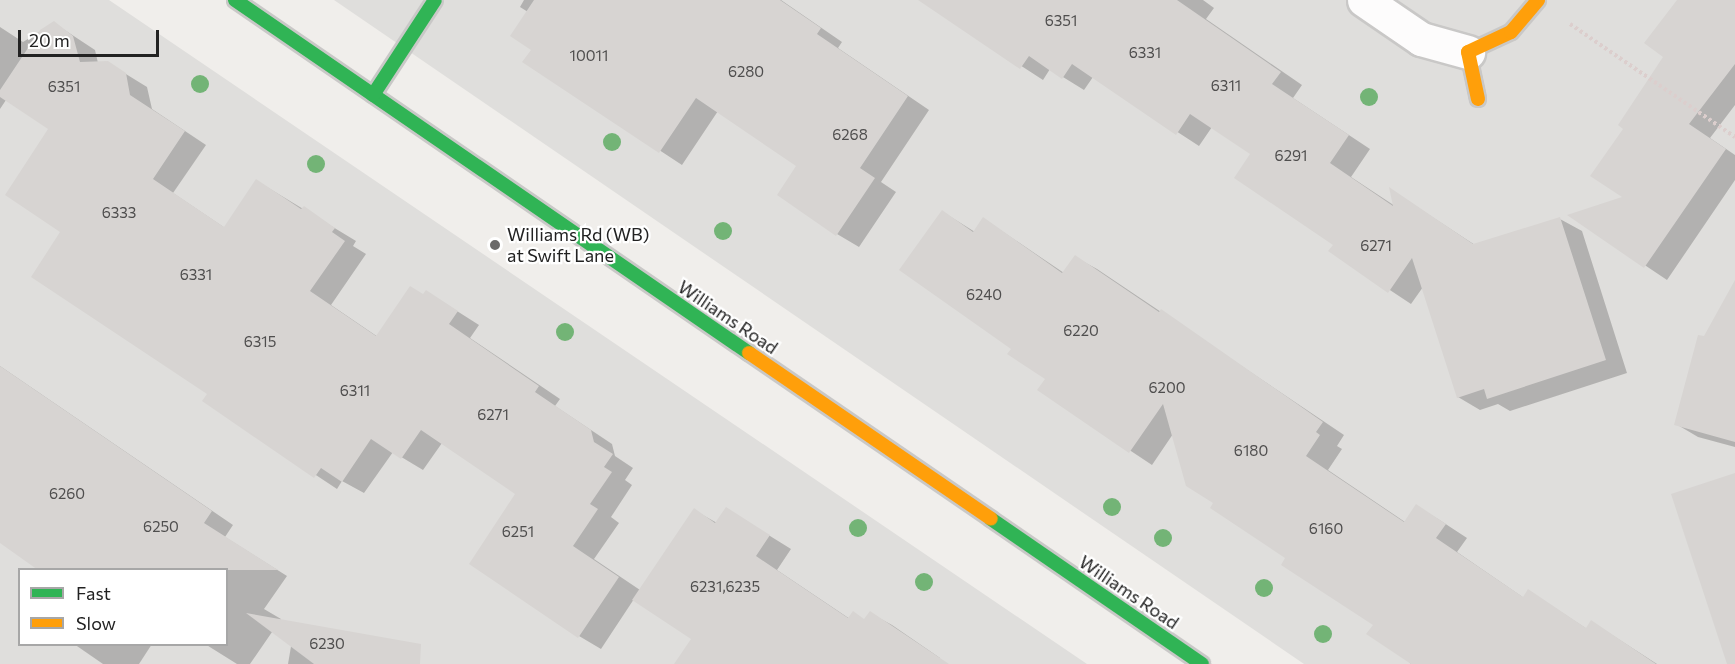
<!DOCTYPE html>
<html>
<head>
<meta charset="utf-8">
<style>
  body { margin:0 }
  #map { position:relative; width:1735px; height:664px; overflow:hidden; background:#f0eeeb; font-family:Commissioner,sans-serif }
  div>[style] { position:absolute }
  .residential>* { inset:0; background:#dfdedc }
  .shadow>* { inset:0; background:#0003 }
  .building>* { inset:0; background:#d7d4d2 }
  .path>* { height:4px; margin-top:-2px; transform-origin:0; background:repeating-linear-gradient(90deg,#dccecd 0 3px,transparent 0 6px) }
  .roads { filter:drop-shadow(2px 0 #c9c8c7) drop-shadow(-2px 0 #c9c8c7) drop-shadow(0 2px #c9c8c7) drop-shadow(0 -2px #c9c8c7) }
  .street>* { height:33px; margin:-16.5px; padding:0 16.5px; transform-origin:16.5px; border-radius:16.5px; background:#fdfcfc }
  .fast>* { height:14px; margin:-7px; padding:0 7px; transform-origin:7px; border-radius:7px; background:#30b455 }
  .slow>* { height:14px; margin:-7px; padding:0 7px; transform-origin:7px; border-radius:7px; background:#ff9f0a }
  .trees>* { width:18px; height:18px; margin:-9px; border-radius:50%; background:#73b476 }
  .dots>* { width:16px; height:16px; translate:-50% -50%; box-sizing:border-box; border:3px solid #fff; border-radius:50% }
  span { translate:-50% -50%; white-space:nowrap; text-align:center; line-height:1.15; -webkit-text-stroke:4.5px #fff; paint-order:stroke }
  .number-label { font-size:15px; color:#4f4e4e }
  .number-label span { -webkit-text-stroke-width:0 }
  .poi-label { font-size:18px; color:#222 }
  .left { translate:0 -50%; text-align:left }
  .street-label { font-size:18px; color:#222 }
  .legend { position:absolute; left:18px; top:568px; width:210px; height:78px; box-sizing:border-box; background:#fff; border:2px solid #a7a7a7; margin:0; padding:8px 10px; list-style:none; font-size:18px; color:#222 }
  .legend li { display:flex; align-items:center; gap:12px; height:30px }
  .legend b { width:30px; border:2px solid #a7a7a7 }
  .scale { position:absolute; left:18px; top:30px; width:141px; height:27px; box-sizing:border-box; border:3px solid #222; border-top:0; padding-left:8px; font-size:18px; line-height:21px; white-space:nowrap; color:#222; -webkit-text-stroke:4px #fff; paint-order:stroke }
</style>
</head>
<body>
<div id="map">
  <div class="residential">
    <i style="clip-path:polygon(evenodd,0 0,109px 0,1087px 664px,0 664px,0 0,20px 570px,226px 570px,226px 644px,20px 644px,20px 570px)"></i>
    <i style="clip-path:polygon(334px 0,1735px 0,1735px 664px,1304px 664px)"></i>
  </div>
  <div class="shadow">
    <i style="clip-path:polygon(524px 0,781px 0,842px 42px,838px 48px,929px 110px,881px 182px,896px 192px,859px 247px,837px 234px,798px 166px,718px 111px,682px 165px,525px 62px,533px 49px,528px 12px,520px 7px)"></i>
    <i style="clip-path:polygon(928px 0,1203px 0,1214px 8px,1206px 19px,1302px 85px,1293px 98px,1370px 149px,1351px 177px,1395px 206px,1391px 190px,1475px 245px,1560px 219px,1582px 231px,1627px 373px,1510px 411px,1498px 404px,1480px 410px,1458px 397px,1423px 287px,1411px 304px,1331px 251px,1335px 244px,1252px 154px,1212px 127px,1199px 146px,1093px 77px,1084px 90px,1050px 69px,1043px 80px,926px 4px)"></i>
    <i style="clip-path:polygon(1679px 0,1735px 0,1735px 105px,1710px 138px,1735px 155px,1735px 180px,1667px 280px,1570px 215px,1626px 198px,1625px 128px,1665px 57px)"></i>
    <i style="clip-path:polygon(54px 23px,95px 50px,98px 63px,108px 63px,147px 87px,152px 109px,206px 145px,173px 193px,225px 228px,257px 181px,356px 241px,353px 246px,366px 254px,331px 305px,378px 337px,427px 292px,479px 325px,470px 338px,560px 399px,555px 406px,612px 444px,615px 456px,633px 468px,625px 480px,632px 485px,611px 517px,619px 523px,594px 559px,640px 590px,694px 510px,717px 523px,727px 509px,791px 549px,777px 570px,850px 619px,865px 620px,870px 613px,892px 625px,940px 658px,936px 664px,676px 664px,693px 639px,634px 599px,601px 649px,579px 636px,517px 494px,442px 443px,423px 470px,393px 452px,364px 493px,342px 481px,337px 489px,204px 401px,209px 394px,62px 231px,50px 129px,6px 100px,0 109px,0 27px,23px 42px)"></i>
    <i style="clip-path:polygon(943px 212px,975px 232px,984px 219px,1064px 273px,1075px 257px,1097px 269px,1344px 435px,1337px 446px,1342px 449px,1328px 470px,1405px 522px,1416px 506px,1438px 519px,1467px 538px,1457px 552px,1524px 598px,1529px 591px,1587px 629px,1592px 622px,1657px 664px,1411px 664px,1375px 625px,1215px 502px,1173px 434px,1152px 465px,1039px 390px,1047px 379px)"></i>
    <i style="clip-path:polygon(1735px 283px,1735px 447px,1698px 437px,1676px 424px,1704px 338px)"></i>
    <i style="clip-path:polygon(0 366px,233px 525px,225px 537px,287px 576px,264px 609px,281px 619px,250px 664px,237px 664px,205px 644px,226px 644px,226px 570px,0 541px)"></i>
    <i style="clip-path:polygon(295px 623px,400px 664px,288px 664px)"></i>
    <i style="clip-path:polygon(74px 644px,152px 644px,139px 664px,103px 664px)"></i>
  </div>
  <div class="building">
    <i style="clip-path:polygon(534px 0,780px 0,821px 28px,817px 34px,908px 96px,860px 168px,875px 178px,836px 236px,777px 195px,796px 166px,696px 98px,659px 153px,522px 62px,531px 50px,510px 36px)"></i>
    <i style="clip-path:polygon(918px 0,1177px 0,1281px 72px,1272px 84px,1349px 135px,1330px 163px,1393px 206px,1389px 187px,1473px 244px,1560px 217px,1606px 360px,1487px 399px,1484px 389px,1457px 398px,1412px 258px,1388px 293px,1328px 251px,1333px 245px,1234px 178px,1250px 154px,1190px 114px,1176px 135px,1072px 64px,1062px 79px,1029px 56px,1020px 69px)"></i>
    <i style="clip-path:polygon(1677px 0,1735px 0,1735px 64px,1689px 124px,1726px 149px,1644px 268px,1567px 215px,1622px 197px,1590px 176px,1623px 129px,1618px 125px,1663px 57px,1644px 43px)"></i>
    <i style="clip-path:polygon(54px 21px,73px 36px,80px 62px,108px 61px,126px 73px,130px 95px,185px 131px,153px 179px,224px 227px,256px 179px,301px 209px,304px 206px,335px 228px,332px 232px,345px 241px,310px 291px,376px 336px,410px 286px,423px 294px,426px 290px,458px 311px,449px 324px,539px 386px,535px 392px,591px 430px,594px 442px,613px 454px,604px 467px,612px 472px,590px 504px,598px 509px,573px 546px,619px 577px,578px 638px,469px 564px,515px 494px,421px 430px,401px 459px,371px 439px,342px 482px,321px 468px,314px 478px,202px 401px,207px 394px,31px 277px,60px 232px,5px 195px,48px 129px,0 97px,0 90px,40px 30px)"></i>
    <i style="clip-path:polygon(942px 210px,973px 232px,983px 217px,1062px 273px,1075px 255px,1159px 312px,1161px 309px,1323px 422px,1316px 432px,1320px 435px,1306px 456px,1404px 522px,1416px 504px,1446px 524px,1436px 538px,1523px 597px,1528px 589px,1586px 628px,1591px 620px,1656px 664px,1411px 664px,1366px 634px,1373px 625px,1281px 565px,1285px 558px,1210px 508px,1213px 503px,1186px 486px,1163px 404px,1129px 453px,1037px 390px,1045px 379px,1007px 354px,1011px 349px,899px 270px)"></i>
    <i style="clip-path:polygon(1735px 280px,1735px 442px,1674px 425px,1698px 335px,1704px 336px)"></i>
    <i style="clip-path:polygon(0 366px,212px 511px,204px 523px,278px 570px,38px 570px,0 543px)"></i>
    <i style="clip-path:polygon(1735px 473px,1735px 664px,1727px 664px,1671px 494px)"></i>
    <i style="clip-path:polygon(726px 507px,770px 535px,756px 556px,848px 618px,853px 611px,864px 619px,870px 611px,949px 664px,674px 664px,691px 639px,632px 600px,694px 508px,715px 523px)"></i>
    <i style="clip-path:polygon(246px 613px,421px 644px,420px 664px,314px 664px)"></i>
  </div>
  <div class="path">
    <i style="left:1570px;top:24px;width:200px;rotate:34.4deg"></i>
  </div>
  <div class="roads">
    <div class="street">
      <i style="left:1364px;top:0;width:69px;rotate:34.4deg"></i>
      <i style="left:1421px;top:39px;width:49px;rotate:15.5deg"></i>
    </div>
    <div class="fast">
      <i style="left:235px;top:0;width:624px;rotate:34.48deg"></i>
      <i style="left:373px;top:95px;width:113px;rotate:-56.9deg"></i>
      <i style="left:991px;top:519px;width:256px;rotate:34.5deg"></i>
    </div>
    <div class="slow">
      <i style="left:1478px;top:99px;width:48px;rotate:-102deg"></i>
      <i style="left:1468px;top:52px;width:47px;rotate:-24.9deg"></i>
      <i style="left:1511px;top:32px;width:42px;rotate:-49.8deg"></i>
      <i style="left:749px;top:353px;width:293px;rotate:34.4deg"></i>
    </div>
  </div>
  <div class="trees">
    <i style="left:200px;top:84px"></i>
    <i style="left:1369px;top:97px"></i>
    <i style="left:612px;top:142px"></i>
    <i style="left:316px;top:164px"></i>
    <i style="left:723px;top:231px"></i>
    <i style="left:565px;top:332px"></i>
    <i style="left:1112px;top:507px"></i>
    <i style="left:858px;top:528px"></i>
    <i style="left:1163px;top:538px"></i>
    <i style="left:924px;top:582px"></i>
    <i style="left:1264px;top:588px"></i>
    <i style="left:1323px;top:634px"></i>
  </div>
  <div class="dots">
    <i style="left:495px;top:245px;background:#6a6968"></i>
  </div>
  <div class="number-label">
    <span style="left:1061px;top:21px">6351</span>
    <span style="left:1145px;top:53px">6331</span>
    <span style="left:589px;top:56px">10011</span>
    <span style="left:746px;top:72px">6280</span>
    <span style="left:1226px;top:86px">6311</span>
    <span style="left:64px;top:87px">6351</span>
    <span style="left:850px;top:135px">6268</span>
    <span style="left:1291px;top:156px">6291</span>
    <span style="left:119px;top:213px">6333</span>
    <span style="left:1376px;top:246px">6271</span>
    <span style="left:196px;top:275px">6331</span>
    <span style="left:984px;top:295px">6240</span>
    <span style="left:1081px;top:331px">6220</span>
    <span style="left:260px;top:342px">6315</span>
    <span style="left:1167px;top:388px">6200</span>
    <span style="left:355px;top:391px">6311</span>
    <span style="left:493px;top:415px">6271</span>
    <span style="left:1251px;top:451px">6180</span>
    <span style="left:67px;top:494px">6260</span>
    <span style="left:161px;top:527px">6250</span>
    <span style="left:1326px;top:529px">6160</span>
    <span style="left:518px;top:532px">6251</span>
    <span style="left:725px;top:587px">6231,6235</span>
    <span style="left:327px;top:644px">6230</span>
  </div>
  <div class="poi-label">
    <span class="left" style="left:507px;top:245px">Williams Rd (WB)<br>at Swift Lane</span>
  </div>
  <div class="street-label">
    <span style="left:728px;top:317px;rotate:34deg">Williams Road</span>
    <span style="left:1129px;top:592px;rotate:34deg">Williams Road</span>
  </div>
  <ul class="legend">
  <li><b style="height:8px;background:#30b455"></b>Fast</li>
  <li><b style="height:8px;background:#ff9f0a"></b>Slow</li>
  </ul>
  <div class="scale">20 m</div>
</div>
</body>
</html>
